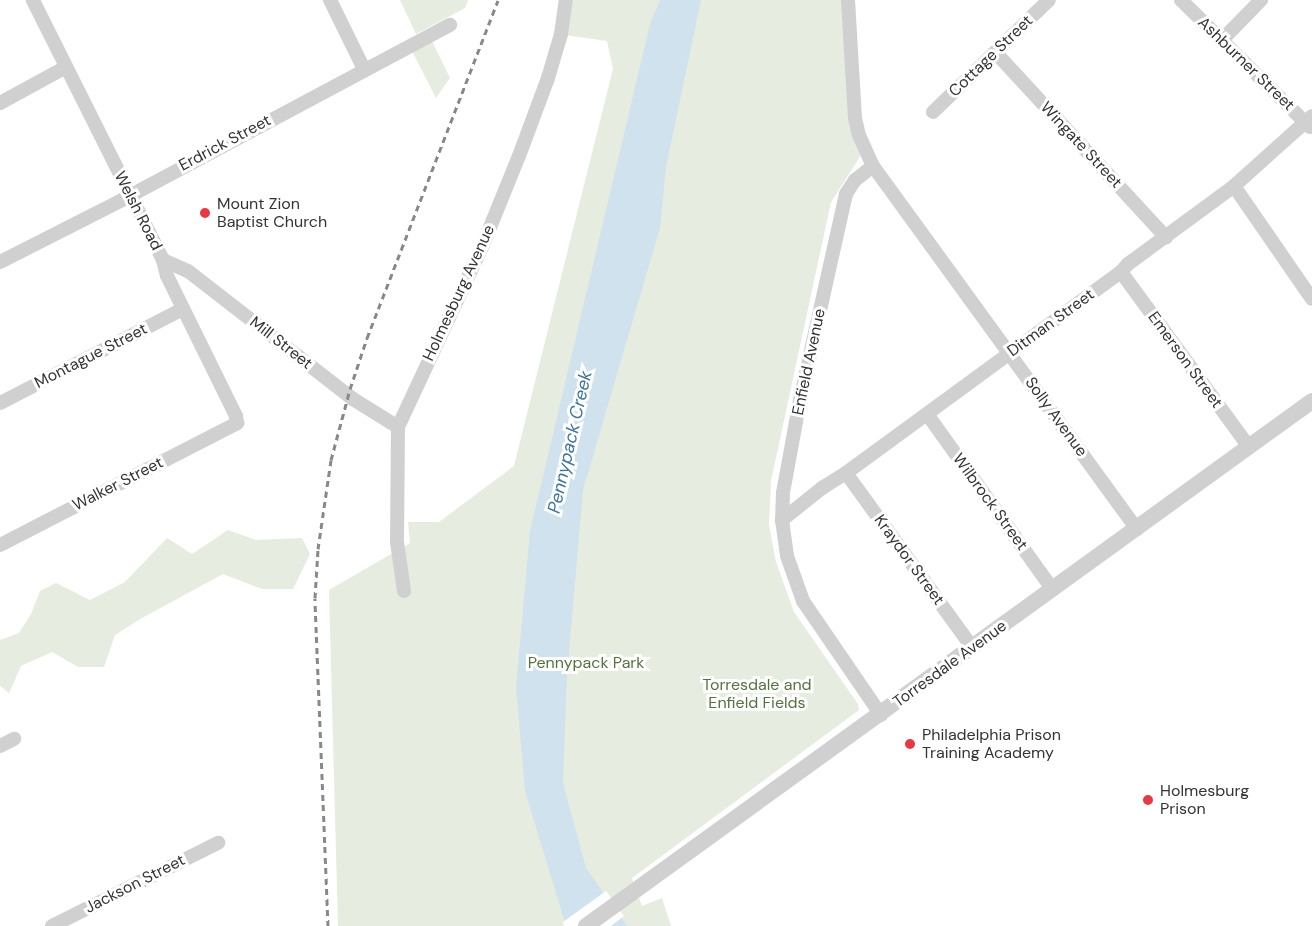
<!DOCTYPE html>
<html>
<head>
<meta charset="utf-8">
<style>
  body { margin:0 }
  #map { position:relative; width:1312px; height:926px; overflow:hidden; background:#fff; font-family:"DM Sans",sans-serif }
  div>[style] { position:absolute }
  .green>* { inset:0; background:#e6ecdf }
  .water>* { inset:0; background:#cfe2ee }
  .pier>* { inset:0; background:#fff }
  .minor>* { height:14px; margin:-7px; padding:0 7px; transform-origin:7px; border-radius:7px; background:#d0d0d0 }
  .tertiary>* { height:16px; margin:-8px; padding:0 8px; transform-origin:8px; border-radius:8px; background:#d0d0d0 }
  .rail>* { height:3px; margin-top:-1.5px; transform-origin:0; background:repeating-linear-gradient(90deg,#888 0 6px,transparent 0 10.5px) }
  .dots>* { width:16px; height:16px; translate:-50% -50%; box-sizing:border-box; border:3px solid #fff; border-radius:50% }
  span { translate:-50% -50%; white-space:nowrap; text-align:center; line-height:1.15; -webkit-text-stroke:6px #fff; paint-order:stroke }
  .street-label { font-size:16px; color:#333 }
  .poi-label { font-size:16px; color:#333 }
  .left { translate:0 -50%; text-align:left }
  .park-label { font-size:16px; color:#56703f }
  .water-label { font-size:18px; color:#3f7597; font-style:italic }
</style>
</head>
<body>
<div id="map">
  <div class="green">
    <i style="clip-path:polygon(400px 0,468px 0,465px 8px,416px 34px)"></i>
    <i style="clip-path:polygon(572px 0,842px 0,846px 73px,861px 155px,831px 202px,771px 481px,769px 525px,776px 562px,794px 612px,858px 704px,859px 710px,632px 878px,642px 906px,662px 898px,671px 926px,338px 926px,329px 590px,410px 543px,408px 522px,439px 522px,514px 466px,613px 69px,607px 41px,565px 35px)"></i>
    <i style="clip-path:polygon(431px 39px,450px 78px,436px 98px,411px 49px)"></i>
    <i style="clip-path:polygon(228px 530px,256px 540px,302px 538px,310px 554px,293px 589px,262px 589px,223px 574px,140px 619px,115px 635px,104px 667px,78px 667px,52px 652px,21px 666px,9px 693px,0 686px,0 640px,19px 633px,31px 614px,40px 591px,56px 583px,90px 600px,125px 582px,167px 538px,192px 554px)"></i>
  </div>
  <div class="water">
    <i style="clip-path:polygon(660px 0,701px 0,666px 167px,660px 228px,583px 490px,567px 675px,563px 783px,586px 868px,627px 926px,566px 926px,525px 791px,516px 687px,530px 531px,650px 24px)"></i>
  </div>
  <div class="pier">
    <i style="clip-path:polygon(606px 891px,624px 916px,611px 926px,564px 926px,563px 922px)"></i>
  </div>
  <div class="minor">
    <i style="left:330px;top:0;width:77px;rotate:63.8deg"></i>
    <i style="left:848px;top:0;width:118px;rotate:86.6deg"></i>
    <i style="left:855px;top:118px;width:17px;rotate:77deg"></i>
    <i style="left:859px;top:135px;width:34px;rotate:66deg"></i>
    <i style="left:873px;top:166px;width:449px;rotate:54deg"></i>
    <i style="left:1181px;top:0;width:181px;rotate:44.6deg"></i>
    <i style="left:1222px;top:40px;width:56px;rotate:-45.7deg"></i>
    <i style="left:996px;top:53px;width:251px;rotate:47.3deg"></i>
    <i style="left:0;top:103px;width:75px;rotate:-28.6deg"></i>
    <i style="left:933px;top:112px;width:161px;rotate:-44deg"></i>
    <i style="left:873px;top:166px;width:23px;rotate:142deg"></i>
    <i style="left:855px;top:180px;width:17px;rotate:123deg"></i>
    <i style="left:846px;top:194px;width:211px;rotate:102.6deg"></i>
    <i style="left:800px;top:400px;width:95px;rotate:100.4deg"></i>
    <i style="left:783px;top:493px;width:27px;rotate:92deg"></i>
    <i style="left:782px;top:520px;width:36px;rotate:82deg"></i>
    <i style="left:787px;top:556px;width:48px;rotate:70.4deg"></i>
    <i style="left:803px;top:601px;width:138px;rotate:55.6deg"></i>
    <i style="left:1234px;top:186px;width:137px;rotate:55.4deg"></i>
    <i style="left:163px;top:260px;width:27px;rotate:24deg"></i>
    <i style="left:188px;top:271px;width:209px;rotate:37.8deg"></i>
    <i style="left:353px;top:399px;width:53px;rotate:31.9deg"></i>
    <i style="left:0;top:262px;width:137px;rotate:-26.9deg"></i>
    <i style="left:122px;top:200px;width:372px;rotate:-28.1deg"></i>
    <i style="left:1121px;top:272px;width:217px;rotate:53.8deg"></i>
    <i style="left:0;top:403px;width:206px;rotate:-27.2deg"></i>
    <i style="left:927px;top:414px;width:216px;rotate:54.4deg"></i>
    <i style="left:846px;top:473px;width:215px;rotate:54.1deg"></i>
    <i style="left:782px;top:520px;width:51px;rotate:-38.7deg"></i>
    <i style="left:822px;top:488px;width:28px;rotate:-32deg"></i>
    <i style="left:846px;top:473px;width:341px;rotate:-36.2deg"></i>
    <i style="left:1121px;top:272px;width:11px;rotate:-49deg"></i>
    <i style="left:1128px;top:264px;width:132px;rotate:-36.3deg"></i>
    <i style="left:1234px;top:186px;width:105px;rotate:-41.9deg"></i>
    <i style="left:0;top:545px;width:267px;rotate:-27.2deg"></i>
    <i style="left:237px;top:423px;width:7px;rotate:-98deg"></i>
    <i style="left:236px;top:416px;width:156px;rotate:-116.2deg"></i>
    <i style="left:167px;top:276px;width:16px;rotate:-104deg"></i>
    <i style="left:163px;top:260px;width:291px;rotate:-116.6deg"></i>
    <i style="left:404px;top:591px;width:49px;rotate:-98.1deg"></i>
    <i style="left:397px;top:542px;width:115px;rotate:-89.5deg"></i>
    <i style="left:398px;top:427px;width:199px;rotate:-65deg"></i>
    <i style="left:482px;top:247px;width:98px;rotate:-67.9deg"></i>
    <i style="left:519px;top:156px;width:83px;rotate:-69.6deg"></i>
    <i style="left:548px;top:78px;width:46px;rotate:-73.5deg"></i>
    <i style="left:561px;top:34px;width:34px;rotate:-82deg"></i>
    <i style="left:0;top:746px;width:16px;rotate:-27deg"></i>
    <i style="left:52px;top:926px;width:186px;rotate:-26.6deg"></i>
  </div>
  <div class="tertiary">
    <i style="left:586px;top:926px;width:896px;rotate:-35.87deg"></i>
  </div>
  <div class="rail">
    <i style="left:328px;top:926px;width:328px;rotate:-92.3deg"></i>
    <i style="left:315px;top:598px;width:49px;rotate:-86.5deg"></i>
    <i style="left:318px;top:549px;width:90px;rotate:-81.7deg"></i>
    <i style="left:331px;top:460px;width:73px;rotate:-75deg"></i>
    <i style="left:350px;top:389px;width:54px;rotate:-71.6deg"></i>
    <i style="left:367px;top:338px;width:362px;rotate:-68.8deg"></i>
  </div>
  <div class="dots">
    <i style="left:205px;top:213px;background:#e63946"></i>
    <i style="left:910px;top:744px;background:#e63946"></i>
    <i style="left:1148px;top:800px;background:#e63946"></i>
  </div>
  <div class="street-label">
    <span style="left:991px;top:56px;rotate:-44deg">Cottage Street</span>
    <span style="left:1246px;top:64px;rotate:44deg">Ashburner Street</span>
    <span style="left:225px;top:143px;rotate:-28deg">Erdrick Street</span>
    <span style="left:1081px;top:145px;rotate:47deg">Wingate Street</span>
    <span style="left:138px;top:211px;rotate:63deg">Welsh Road</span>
    <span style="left:459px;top:293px;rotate:-65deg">Holmesburg Avenue</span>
    <span style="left:1051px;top:323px;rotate:-36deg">Ditman Street</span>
    <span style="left:281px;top:343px;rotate:38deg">Mill Street</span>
    <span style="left:91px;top:356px;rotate:-27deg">Montague Street</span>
    <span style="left:1185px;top:360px;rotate:54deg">Emerson Street</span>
    <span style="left:809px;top:362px;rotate:-78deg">Enfield Avenue</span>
    <span style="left:1056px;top:417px;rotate:54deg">Solly Avenue</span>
    <span style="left:118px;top:484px;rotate:-27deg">Walker Street</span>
    <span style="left:990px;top:502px;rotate:54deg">Wilbrock Street</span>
    <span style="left:909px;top:560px;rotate:54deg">Kraydor Street</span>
    <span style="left:950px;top:664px;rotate:-36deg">Torresdale Avenue</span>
    <span style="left:135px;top:884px;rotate:-27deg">Jackson Street</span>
  </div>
  <div class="poi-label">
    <span class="left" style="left:217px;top:213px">Mount Zion<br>Baptist Church</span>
    <span class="left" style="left:922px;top:744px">Philadelphia Prison<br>Training Academy</span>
    <span class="left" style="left:1160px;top:800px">Holmesburg<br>Prison</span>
  </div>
  <div class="park-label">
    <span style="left:586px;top:663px">Pennypack Park</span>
    <span style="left:757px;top:694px">Torresdale and<br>Enfield Fields</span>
  </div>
  <div class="water-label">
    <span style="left:570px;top:442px;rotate:-77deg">Pennypack Creek</span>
  </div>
</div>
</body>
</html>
